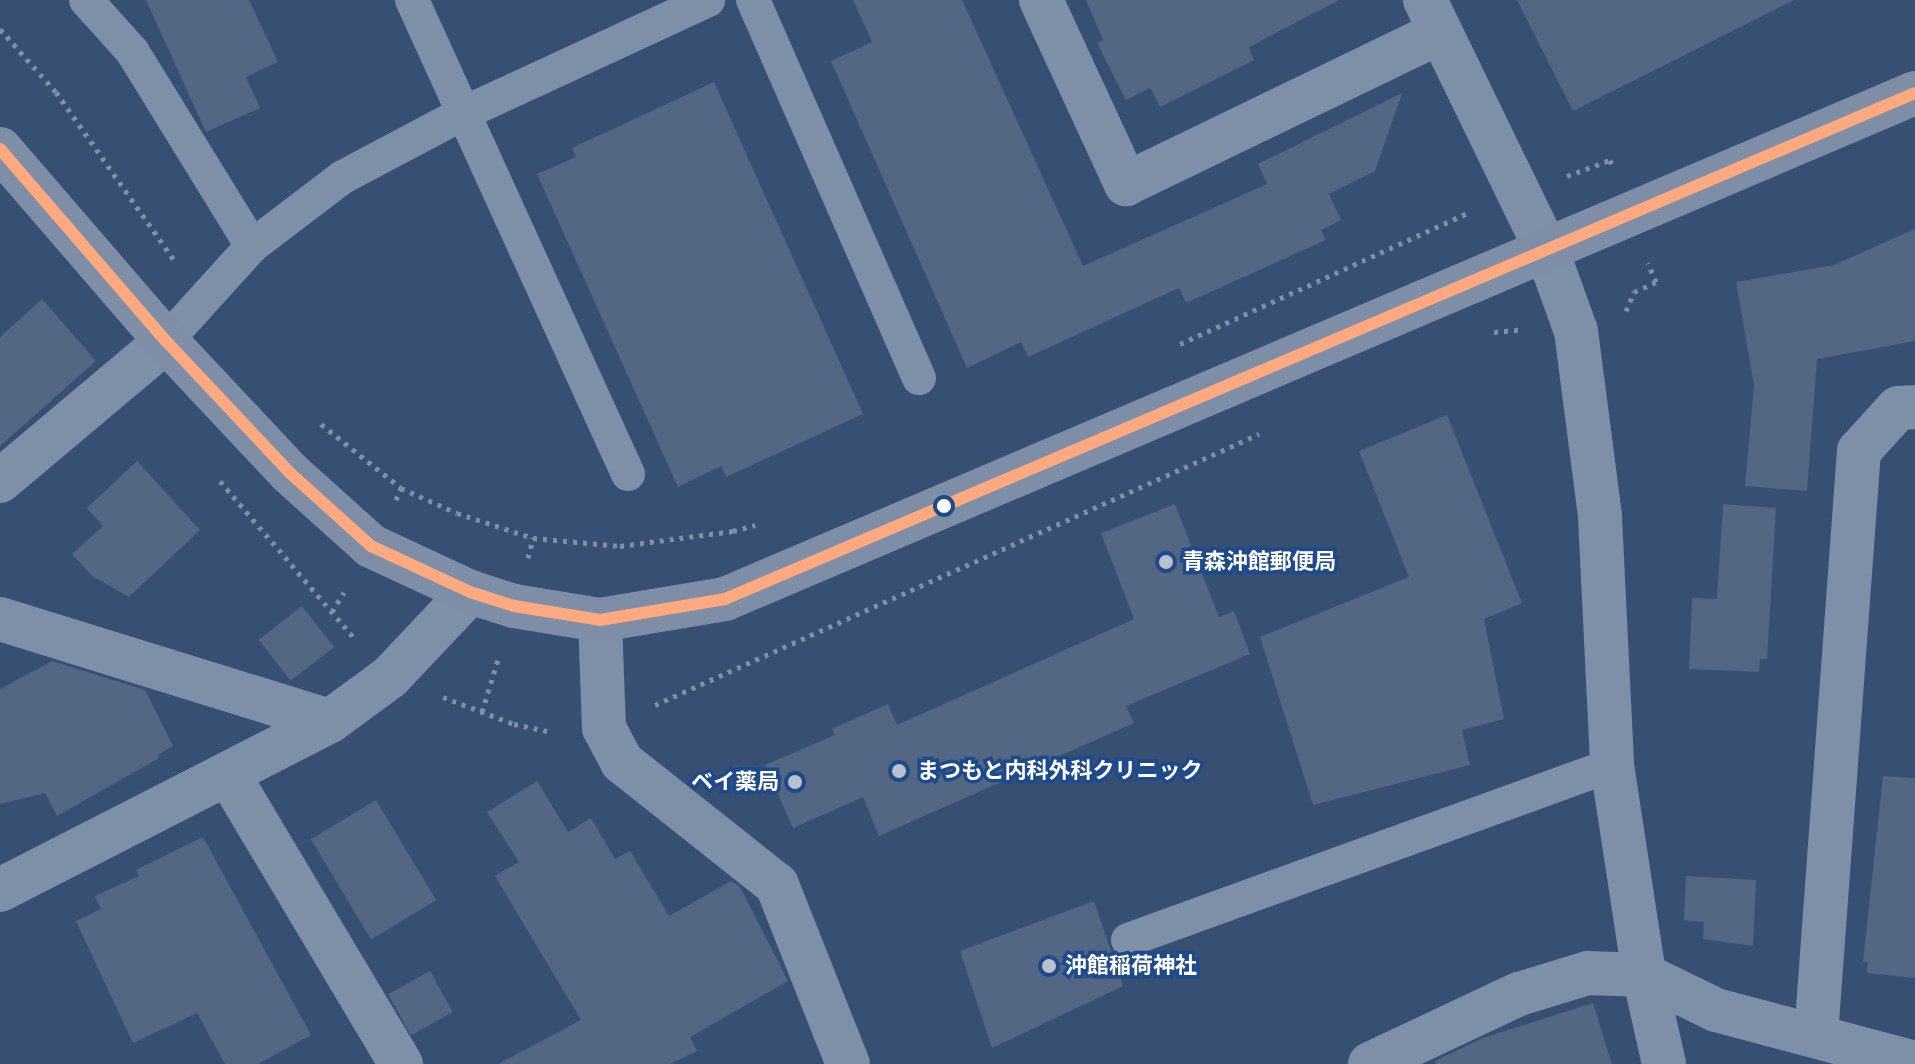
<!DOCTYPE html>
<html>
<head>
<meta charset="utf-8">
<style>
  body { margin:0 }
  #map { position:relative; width:1915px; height:1064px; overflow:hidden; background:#374f73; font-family:Helvetica,"Noto Sans JP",sans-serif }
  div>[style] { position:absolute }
  .building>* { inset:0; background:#536784; transform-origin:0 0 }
  .path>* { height:5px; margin-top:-2.5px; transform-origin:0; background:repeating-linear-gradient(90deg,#7e90a7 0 4px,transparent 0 10px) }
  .service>* { height:34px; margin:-17px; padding:0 17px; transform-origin:17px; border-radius:17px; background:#7e90a7 }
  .minor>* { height:44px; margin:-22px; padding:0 22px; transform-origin:22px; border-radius:22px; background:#7e90a7 }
  .tertiary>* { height:44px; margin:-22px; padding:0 22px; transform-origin:22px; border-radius:22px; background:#7e90a7 }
  .trunk>* { height:44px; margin:-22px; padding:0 22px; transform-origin:22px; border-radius:22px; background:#7e8ea6 }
  .bus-1>* { height:12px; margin:-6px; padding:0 6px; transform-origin:6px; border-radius:6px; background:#ffa980 }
  .dots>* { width:22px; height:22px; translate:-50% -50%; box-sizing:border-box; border:4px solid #1e4a8c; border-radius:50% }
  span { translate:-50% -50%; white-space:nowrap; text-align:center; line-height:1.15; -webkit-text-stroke:7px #1e4a8c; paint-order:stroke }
  .poi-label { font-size:22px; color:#fff; font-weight:700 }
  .left { translate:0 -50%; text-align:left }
  .right { translate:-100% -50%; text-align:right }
</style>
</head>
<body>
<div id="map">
  <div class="building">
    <i style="clip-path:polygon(146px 0,249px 0,278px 62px,246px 77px,260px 108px,206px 132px)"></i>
    <i style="clip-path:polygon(853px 0,962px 0,1083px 266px,1267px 184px,1258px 164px,1402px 93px,1375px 171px,1329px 194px,1341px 220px,1321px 230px,1326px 240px,1186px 303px,1179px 288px,1028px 357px,1021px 342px,967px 368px,831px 61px,872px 42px)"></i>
    <i style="clip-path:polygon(1086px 0,1339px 0,1249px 47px,1254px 60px,1160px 107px,1150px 88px,1126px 100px,1097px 43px,1103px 40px)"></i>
    <i style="clip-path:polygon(1517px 0,1794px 0,1573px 111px)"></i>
    <i style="clip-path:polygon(714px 82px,863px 414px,726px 477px,721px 466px,678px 487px,537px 174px,576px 157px,572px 148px)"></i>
    <i style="clip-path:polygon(1915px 229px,1915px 341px,1817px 359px,1807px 491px,1745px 486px,1754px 385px,1736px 282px,1834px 265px)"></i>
    <i style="clip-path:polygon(42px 299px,96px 361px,0 446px,0 337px)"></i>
    <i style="clip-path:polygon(1447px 415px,1522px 603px,1484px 619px,1504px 719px,1462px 730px,1470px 765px,1313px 805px,1260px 637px,1409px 577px,1359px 451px)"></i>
    <i style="clip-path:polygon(137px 461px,200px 530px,129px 597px,92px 576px,72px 554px,103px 526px,87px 508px)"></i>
    <i style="clip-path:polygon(1175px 504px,1219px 617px,1234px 611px,1250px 654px,1126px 706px,1134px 723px,879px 836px,863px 797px,793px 828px,765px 765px,835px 735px,832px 729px,888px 704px,897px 725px,1134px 619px,1101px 533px)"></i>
    <i style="clip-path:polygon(1723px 504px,1776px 508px,1767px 659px,1760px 659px,1759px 672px,1689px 669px,1692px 598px,1717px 599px)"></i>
    <i style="left:302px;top:606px;width:52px;height:55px;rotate:52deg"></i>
    <i style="clip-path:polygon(52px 661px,145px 690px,173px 746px,158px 755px,159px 758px,57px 816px,45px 793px,0 804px,0 689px)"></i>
    <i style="clip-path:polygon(1883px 776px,1915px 778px,1915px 978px,1867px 973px,1868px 962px,1863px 962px)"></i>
    <i style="clip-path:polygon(537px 781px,568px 832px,591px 818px,615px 859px,630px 851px,669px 916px,731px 881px,740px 887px,788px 981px,690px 1037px,697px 1051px,670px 1064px,498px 1064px,581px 1020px,495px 876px,519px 862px,487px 812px)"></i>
    <i style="left:376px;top:800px;width:117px;height:76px;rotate:59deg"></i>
    <i style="clip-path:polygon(203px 837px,311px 1035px,258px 1064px,225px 1064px,197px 1013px,133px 1043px,76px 921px,101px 909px,95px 896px,139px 876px,136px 870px)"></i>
    <i style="clip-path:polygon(1686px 876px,1756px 880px,1753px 946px,1703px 939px,1704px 922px,1684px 920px)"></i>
    <i style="clip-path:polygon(1094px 901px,1123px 986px,992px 1048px,960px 951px)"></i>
    <i style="left:430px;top:971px;width:47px;height:48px;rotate:61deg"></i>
    <i style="clip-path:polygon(1593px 1003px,1612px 1064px,1436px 1064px,1435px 1061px,1483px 1038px)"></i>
  </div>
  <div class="path">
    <i style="left:0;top:29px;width:84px;rotate:48.4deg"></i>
    <i style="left:56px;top:92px;width:209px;rotate:54.9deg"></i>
    <i style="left:1567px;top:176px;width:46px;rotate:-20.4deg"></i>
    <i style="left:1610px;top:160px;width:8px;rotate:67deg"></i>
    <i style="left:1626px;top:311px;width:21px;rotate:-67deg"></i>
    <i style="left:1634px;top:292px;width:24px;rotate:-24deg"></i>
    <i style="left:1656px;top:282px;width:21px;rotate:-113deg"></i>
    <i style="left:1494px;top:332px;width:25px;rotate:-5deg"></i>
    <i style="left:1180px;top:344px;width:318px;rotate:-24.5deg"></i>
    <i style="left:321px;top:424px;width:102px;rotate:38.7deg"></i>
    <i style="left:220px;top:481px;width:206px;rotate:49.5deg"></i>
    <i style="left:396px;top:500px;width:13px;rotate:-67deg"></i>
    <i style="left:401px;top:488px;width:61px;rotate:24.1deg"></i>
    <i style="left:457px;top:513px;width:80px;rotate:18.2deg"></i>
    <i style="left:533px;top:538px;width:87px;rotate:5.3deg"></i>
    <i style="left:620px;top:546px;width:114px;rotate:-7.6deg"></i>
    <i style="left:733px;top:531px;width:23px;rotate:-15deg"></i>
    <i style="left:528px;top:558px;width:21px;rotate:-76deg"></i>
    <i style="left:332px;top:612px;width:23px;rotate:-59deg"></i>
    <i style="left:443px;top:697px;width:76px;rotate:20.8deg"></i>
    <i style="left:514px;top:724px;width:38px;rotate:12deg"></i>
    <i style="left:655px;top:705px;width:662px;rotate:-24.16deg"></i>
    <i style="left:482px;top:712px;width:59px;rotate:-73.1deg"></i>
  </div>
  <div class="service">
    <i style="left:86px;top:0;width:69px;rotate:48deg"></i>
    <i style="left:132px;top:51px;width:229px;rotate:58.4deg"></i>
    <i style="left:412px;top:0;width:521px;rotate:65.5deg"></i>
    <i style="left:753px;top:0;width:413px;rotate:66.3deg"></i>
    <i style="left:166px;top:341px;width:128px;rotate:-47.8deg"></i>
    <i style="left:252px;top:246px;width:114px;rotate:-37.2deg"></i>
    <i style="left:343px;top:177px;width:137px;rotate:-27.9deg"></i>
    <i style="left:464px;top:113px;width:269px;rotate:-24.8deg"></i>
    <i style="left:1128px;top:940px;width:515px;rotate:-19.88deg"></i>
  </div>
  <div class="minor">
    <i style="left:1041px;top:0;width:203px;rotate:65.2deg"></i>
    <i style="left:1126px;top:184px;width:349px;rotate:-25.8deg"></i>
    <i style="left:0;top:481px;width:217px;rotate:-40.1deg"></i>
    <i style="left:0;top:619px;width:345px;rotate:17.2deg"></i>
    <i style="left:600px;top:620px;width:108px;rotate:87.9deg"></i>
    <i style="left:604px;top:728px;width:38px;rotate:62deg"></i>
    <i style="left:622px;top:762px;width:198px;rotate:38.4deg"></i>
    <i style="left:777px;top:885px;width:193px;rotate:68.4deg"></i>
    <i style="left:228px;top:774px;width:338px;rotate:59.2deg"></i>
    <i style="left:0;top:890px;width:371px;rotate:-27.1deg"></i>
    <i style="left:330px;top:721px;width:74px;rotate:-36.3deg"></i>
    <i style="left:390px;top:677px;width:117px;rotate:-46.7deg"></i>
    <i style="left:1816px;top:1036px;width:587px;rotate:-85.8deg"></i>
    <i style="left:1859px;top:451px;width:58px;rotate:-47.8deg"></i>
    <i style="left:1898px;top:408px;width:17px;rotate:-3deg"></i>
    <i style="left:1370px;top:1064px;width:165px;rotate:-25.2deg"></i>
    <i style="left:1519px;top:994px;width:72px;rotate:-16.9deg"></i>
    <i style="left:1588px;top:973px;width:56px;rotate:2deg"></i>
  </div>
  <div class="tertiary">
    <i style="left:1425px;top:0;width:279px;rotate:64.1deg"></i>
    <i style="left:1547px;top:251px;width:85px;rotate:70.1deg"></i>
    <i style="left:1576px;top:331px;width:188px;rotate:82.6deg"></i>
    <i style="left:1600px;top:517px;width:248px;rotate:87.2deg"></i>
    <i style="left:1612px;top:765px;width:212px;rotate:81.3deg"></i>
    <i style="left:1644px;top:975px;width:91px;rotate:77.3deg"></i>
    <i style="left:1644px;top:975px;width:80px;rotate:25.9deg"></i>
    <i style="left:1716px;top:1010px;width:206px;rotate:14.9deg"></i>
  </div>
  <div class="trunk">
    <i style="left:0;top:149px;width:254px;rotate:49.2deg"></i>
    <i style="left:166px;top:341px;width:181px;rotate:46.8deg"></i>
    <i style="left:290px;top:473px;width:109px;rotate:42deg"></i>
    <i style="left:371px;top:546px;width:109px;rotate:24.9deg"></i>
    <i style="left:470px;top:592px;width:46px;rotate:17.7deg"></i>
    <i style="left:514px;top:606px;width:87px;rotate:9.2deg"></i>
    <i style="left:600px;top:620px;width:127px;rotate:-9.5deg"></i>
    <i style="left:725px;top:599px;width:1293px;rotate:-23.04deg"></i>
  </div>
  <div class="bus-1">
    <i style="left:0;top:149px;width:254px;rotate:49.2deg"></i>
    <i style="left:166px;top:341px;width:181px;rotate:46.8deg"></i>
    <i style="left:290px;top:473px;width:109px;rotate:42deg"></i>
    <i style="left:371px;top:546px;width:109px;rotate:24.9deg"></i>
    <i style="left:470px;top:592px;width:46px;rotate:17.7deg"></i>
    <i style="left:514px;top:606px;width:87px;rotate:9.2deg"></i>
    <i style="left:600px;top:620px;width:127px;rotate:-9.5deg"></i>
    <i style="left:725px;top:599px;width:1293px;rotate:-23.04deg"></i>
  </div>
  <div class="dots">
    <i style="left:944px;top:506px;background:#fff"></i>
    <i style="left:1166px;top:562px;background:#b9c1ce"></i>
    <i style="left:899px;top:771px;background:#b9c1ce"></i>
    <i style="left:795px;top:782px;background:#b9c1ce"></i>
    <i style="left:1049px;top:966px;background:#b9c1ce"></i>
  </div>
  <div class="poi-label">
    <span class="left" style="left:1182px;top:562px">青森沖館郵便局</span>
    <span class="left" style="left:917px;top:771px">まつもと内科外科クリニック</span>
    <span class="right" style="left:779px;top:782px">ベイ薬局</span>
    <span class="left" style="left:1065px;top:966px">沖館稲荷神社</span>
  </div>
</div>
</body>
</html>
